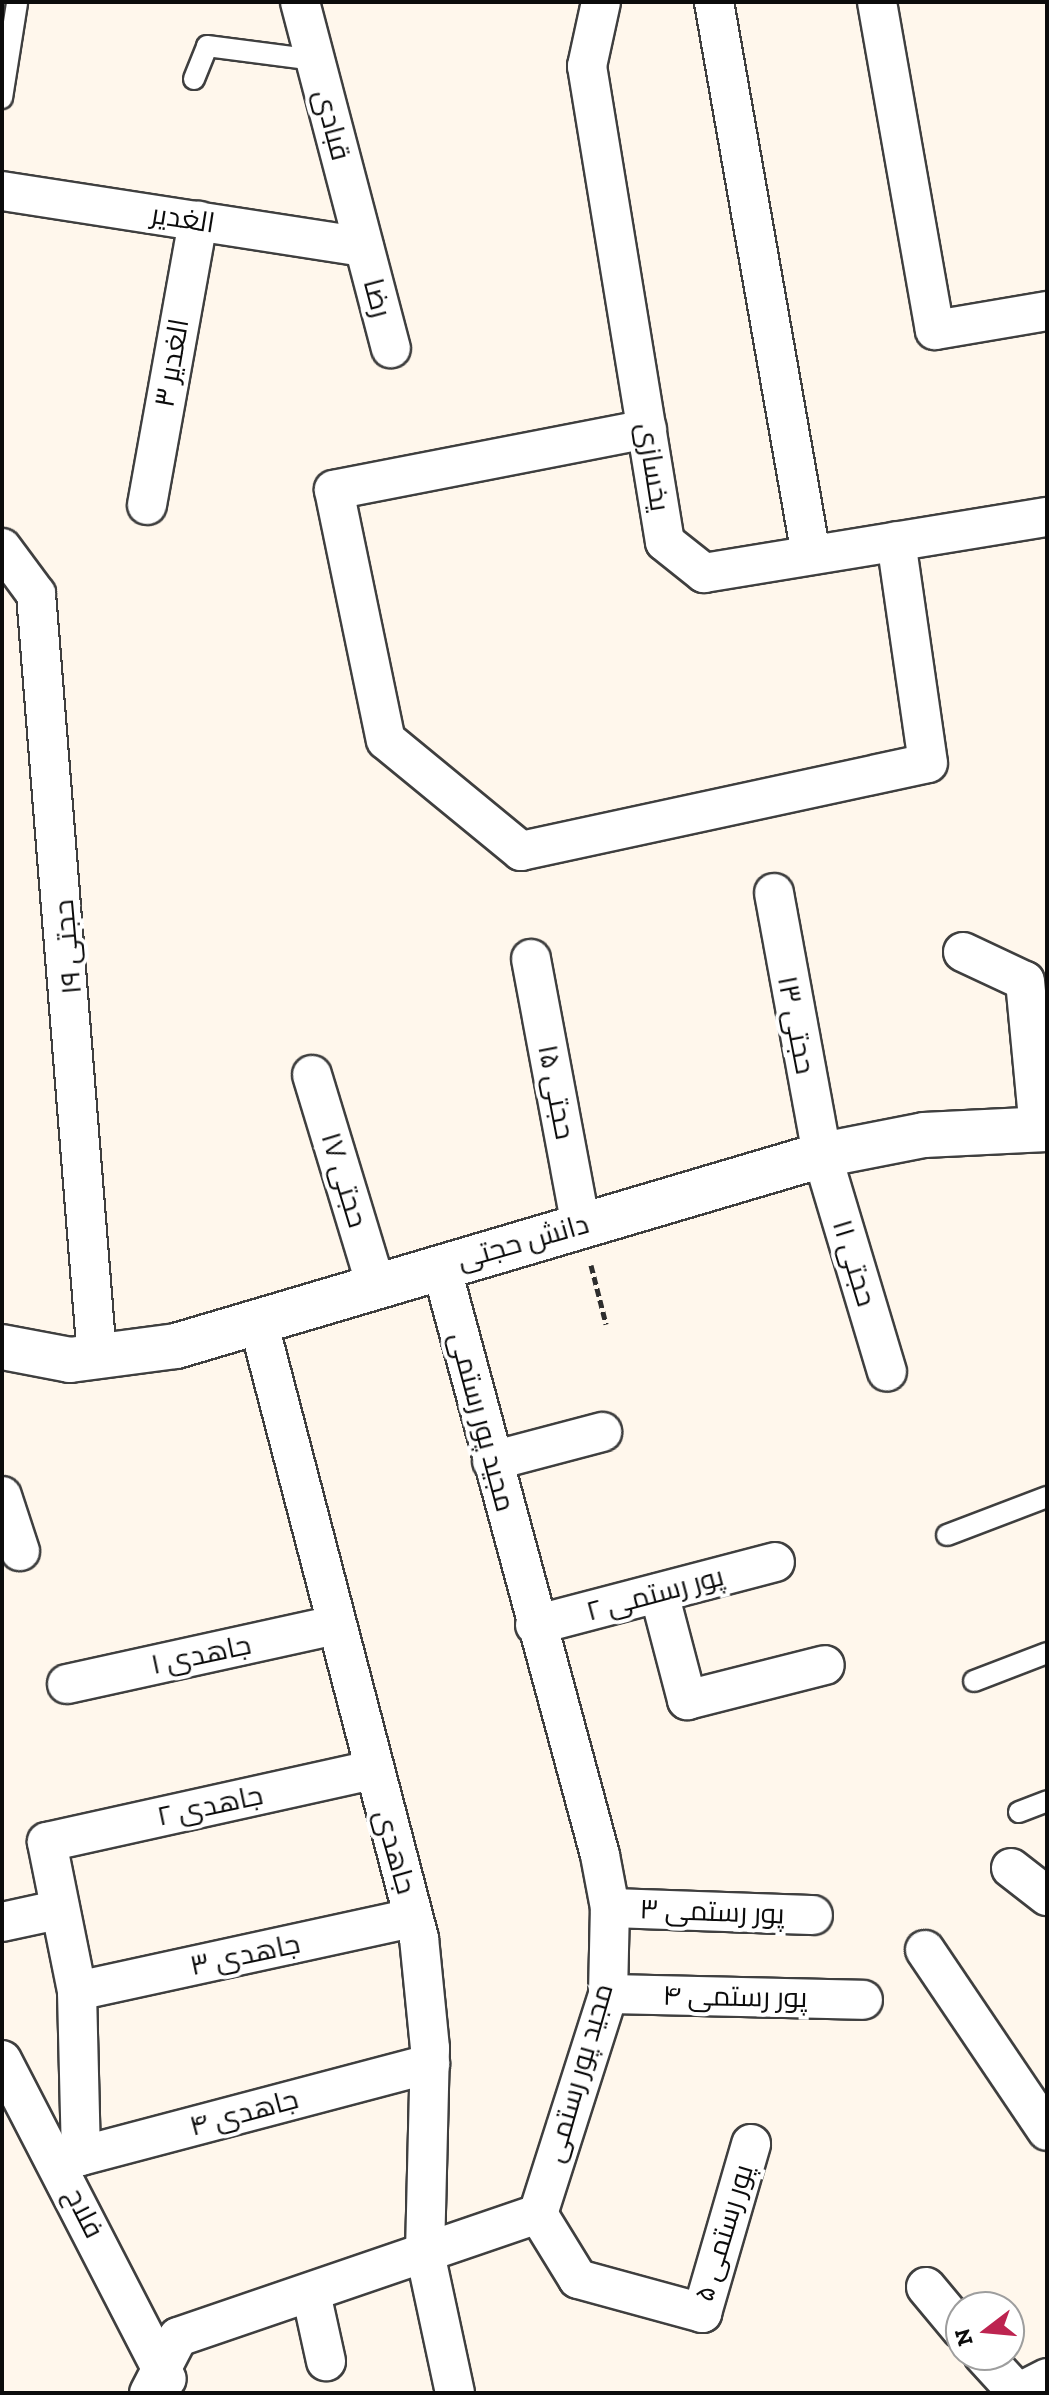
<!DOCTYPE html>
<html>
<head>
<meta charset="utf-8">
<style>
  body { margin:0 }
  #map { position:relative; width:1049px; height:2395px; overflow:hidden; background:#fff7ec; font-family:"Zilla Slab",Cairo,serif }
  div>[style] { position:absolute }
  .path>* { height:5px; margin-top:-2.5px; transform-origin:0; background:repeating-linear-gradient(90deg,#2e2e2e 0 8px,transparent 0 12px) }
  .roads { filter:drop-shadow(2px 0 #3f3f3f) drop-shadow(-2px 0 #3f3f3f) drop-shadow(0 2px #3f3f3f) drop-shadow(0 -2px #3f3f3f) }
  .service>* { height:20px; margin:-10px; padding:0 10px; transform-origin:10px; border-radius:10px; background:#fff }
  .minor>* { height:38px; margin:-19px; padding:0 19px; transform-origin:19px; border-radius:19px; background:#fff }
  .tertiary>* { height:44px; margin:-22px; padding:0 22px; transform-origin:22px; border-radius:22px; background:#fff }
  span { translate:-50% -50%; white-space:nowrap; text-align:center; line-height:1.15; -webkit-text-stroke:8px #fff; paint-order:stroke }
  .street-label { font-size:28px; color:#0c0c0c }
  .frame { position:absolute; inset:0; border:4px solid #0c0c0c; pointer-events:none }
  .north { position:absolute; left:945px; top:2291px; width:80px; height:80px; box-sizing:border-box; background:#fff; border:2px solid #9e9e9e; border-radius:50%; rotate:254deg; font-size:22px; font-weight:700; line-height:32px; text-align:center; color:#0c0c0c }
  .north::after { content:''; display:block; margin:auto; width:28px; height:36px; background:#bd2450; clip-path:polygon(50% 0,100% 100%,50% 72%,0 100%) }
</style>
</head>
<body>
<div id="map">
  <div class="path">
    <i style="left:591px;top:1265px;width:61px;rotate:75.7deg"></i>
  </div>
  <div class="roads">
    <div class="service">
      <i style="left:194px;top:79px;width:35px;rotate:-68deg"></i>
      <i style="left:207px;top:46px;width:109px;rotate:7.4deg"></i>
      <i style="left:2px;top:98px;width:96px;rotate:-81deg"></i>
      <i style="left:947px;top:1535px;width:107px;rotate:-20.8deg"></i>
      <i style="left:974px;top:1681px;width:78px;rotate:-21deg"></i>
      <i style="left:1019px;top:1812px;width:30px;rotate:-21deg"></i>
    </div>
    <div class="minor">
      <i style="left:300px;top:2px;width:358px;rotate:75.3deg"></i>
      <i style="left:601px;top:2px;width:66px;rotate:102.3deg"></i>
      <i style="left:587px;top:66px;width:482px;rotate:80.7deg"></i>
      <i style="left:665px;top:542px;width:50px;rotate:38.5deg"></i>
      <i style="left:704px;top:573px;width:348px;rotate:-9.3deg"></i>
      <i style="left:714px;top:2px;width:561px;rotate:80.05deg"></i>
      <i style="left:877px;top:2px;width:333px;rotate:80deg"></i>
      <i style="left:935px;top:330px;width:114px;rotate:-9.6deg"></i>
      <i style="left:2px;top:191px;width:366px;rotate:8.8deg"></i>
      <i style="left:647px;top:429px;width:319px;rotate:169deg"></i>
      <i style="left:334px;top:490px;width:255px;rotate:78.3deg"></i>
      <i style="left:386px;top:740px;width:175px;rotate:39.4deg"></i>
      <i style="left:521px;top:851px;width:416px;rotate:-12.2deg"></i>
      <i style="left:928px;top:763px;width:224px;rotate:-98.2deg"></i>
      <i style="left:147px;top:505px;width:289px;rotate:-79.8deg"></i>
      <i style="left:2px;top:548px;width:57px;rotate:53.5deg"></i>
      <i style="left:36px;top:594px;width:765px;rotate:85.43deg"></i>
      <i style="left:774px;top:893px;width:266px;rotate:79.6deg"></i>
      <i style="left:822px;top:1155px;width:226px;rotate:73.3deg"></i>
      <i style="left:963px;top:952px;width:68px;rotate:25.1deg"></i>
      <i style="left:1025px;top:981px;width:148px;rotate:84.6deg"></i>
      <i style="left:531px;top:959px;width:271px;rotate:79.4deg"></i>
      <i style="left:312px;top:1075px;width:220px;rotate:73.1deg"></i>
      <i style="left:258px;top:1321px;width:638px;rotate:75.38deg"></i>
      <i style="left:419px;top:1938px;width:111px;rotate:84.3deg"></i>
      <i style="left:430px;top:2048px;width:205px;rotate:91.4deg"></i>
      <i style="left:425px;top:2253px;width:143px;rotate:77.9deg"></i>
      <i style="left:492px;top:1461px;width:114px;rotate:-14.8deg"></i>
      <i style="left:2px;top:1496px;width:58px;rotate:71.9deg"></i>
      <i style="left:659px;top:1593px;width:111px;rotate:75.3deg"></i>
      <i style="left:687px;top:1700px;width:142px;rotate:-14.2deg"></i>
      <i style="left:535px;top:1625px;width:248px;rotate:-14.7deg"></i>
      <i style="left:67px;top:1684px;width:275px;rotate:-12.4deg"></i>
      <i style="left:1011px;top:1868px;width:46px;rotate:37.9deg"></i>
      <i style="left:610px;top:1908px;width:203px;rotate:2deg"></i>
      <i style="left:2px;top:1922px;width:56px;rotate:-12.3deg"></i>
      <i style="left:925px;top:1950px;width:218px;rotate:56deg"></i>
      <i style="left:77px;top:1991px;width:344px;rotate:-12.3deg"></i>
      <i style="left:608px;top:1994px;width:255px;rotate:1.3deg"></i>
      <i style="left:2px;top:2060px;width:359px;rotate:62.7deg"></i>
      <i style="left:81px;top:2156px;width:165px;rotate:-91.4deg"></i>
      <i style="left:77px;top:1991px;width:152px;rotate:-101.4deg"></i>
      <i style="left:47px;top:1842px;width:334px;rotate:-12.5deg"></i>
      <i style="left:58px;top:2162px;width:385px;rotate:-14.8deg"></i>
      <i style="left:538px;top:2214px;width:76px;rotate:58.4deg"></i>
      <i style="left:578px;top:2279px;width:129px;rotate:15.3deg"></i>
      <i style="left:702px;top:2313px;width:176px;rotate:-73.8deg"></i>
      <i style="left:926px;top:2287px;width:55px;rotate:50.2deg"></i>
      <i style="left:311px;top:2293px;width:70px;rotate:77.6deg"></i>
      <i style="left:983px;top:2355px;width:52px;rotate:47.4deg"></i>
      <i style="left:1018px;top:2393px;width:33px;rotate:-27deg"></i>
      <i style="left:149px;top:2393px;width:63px;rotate:-62.6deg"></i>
      <i style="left:178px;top:2337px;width:380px;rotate:-18.9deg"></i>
      <i style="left:538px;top:2214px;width:231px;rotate:-72.3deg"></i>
      <i style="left:608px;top:1994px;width:86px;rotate:-88.7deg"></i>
      <i style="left:610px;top:1908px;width:54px;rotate:-100.7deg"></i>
      <i style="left:600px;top:1855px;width:610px;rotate:-105.11deg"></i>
    </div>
    <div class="tertiary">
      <i style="left:2px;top:1347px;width:69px;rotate:10.8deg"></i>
      <i style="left:70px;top:1360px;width:107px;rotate:-7.5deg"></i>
      <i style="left:176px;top:1346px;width:674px;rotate:-16.47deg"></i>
      <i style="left:822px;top:1155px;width:104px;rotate:-11.1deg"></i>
      <i style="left:924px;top:1135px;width:123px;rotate:-2.8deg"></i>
    </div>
  </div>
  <div class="street-label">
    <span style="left:332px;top:125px;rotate:75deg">قبادی</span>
    <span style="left:183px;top:219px;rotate:9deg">الغدیر</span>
    <span style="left:377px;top:298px;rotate:75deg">رضا</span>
    <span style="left:172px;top:363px;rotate:-80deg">الغدیر ۳</span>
    <span style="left:653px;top:467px;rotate:81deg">یخسازی</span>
    <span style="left:68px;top:947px;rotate:-95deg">حجتی ۱۹</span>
    <span style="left:796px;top:1025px;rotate:79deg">حجتی ۱۳</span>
    <span style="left:556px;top:1092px;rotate:79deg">حجتی ۱۵</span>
    <span style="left:344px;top:1180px;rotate:73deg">حجتی ۱۷</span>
    <span style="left:523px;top:1242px;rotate:-16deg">دانش حجتی</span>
    <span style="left:854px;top:1263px;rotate:73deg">حجتی ۱۱</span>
    <span style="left:482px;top:1422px;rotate:75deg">مجید پور رستمی</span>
    <span style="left:655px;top:1594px;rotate:-15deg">پور رستمی ۲</span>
    <span style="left:201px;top:1655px;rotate:-12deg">جاهدی ۱</span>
    <span style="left:210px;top:1806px;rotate:-12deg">جاهدی ۲</span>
    <span style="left:395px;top:1852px;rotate:74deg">جاهدی</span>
    <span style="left:712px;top:1912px;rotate:2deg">پور رستمی ۳</span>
    <span style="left:245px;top:1955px;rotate:-12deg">جاهدی ۳</span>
    <span style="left:735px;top:1997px;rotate:1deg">پور رستمی ۴</span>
    <span style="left:579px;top:2073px;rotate:-74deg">مجید پور رستمی</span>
    <span style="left:244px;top:2113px;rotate:-15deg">جاهدی ۴</span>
    <span style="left:84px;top:2213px;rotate:63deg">فلاح</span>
    <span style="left:724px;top:2233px;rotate:-73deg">پور رستمی ۵</span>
  </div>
  <div class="frame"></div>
  <div class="north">N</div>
</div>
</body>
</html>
